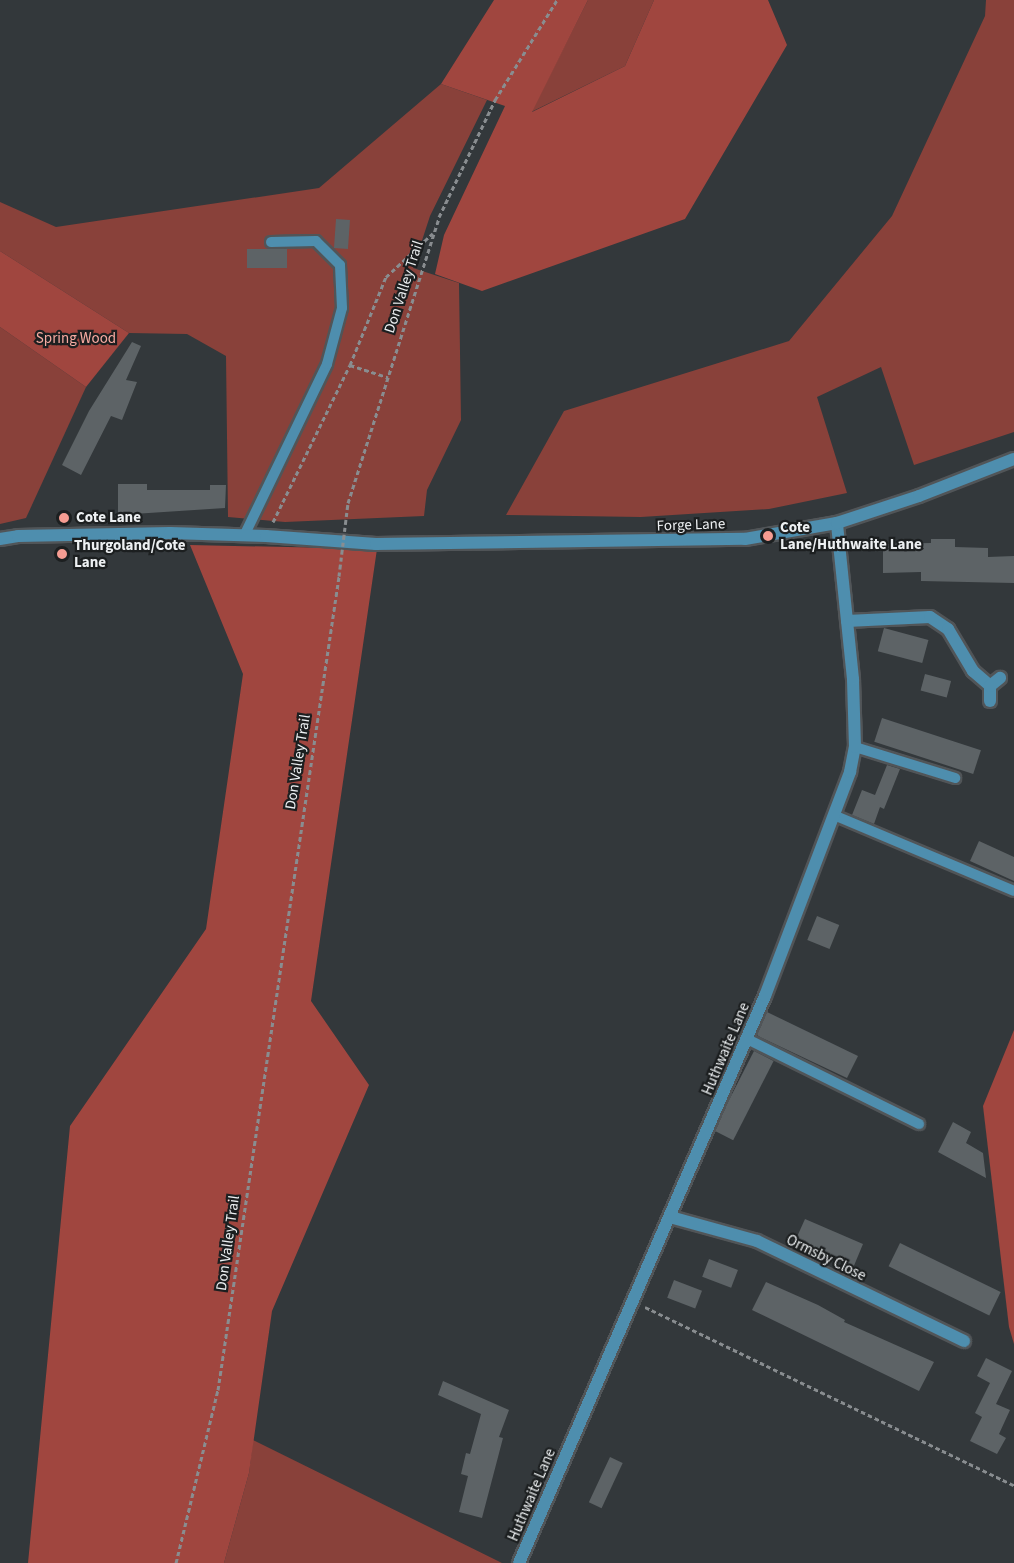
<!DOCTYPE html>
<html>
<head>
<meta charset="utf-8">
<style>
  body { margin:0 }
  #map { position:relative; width:1014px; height:1563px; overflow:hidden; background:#33383b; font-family:"Source Sans 3",sans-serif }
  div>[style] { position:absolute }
  .green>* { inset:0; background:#89413a }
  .forest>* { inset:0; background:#a0463f }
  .building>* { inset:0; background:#5d6366; transform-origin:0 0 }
  .path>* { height:3px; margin-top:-1.5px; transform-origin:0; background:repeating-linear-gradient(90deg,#898d90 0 4.5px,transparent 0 7.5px) }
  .roads { filter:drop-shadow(2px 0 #515558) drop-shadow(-2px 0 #515558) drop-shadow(0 2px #515558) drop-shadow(0 -2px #515558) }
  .service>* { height:10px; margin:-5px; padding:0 5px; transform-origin:5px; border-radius:5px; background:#4e8eae }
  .minor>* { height:12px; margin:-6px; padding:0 6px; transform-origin:6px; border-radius:6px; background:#4e8eae }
  .tertiary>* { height:12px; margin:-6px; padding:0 6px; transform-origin:6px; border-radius:6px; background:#4e8eae }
  .path-bridge>* { height:3px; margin-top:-1.5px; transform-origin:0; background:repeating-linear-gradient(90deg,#898d90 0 4.5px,transparent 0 7.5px) }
  .dots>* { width:16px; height:16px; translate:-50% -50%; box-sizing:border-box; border:3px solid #1c1f20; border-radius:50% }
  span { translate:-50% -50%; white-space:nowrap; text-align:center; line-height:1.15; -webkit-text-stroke:4.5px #1c1f20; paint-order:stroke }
  .street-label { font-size:15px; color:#edf0f2 }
  .park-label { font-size:15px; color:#f7aba2 }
  .poi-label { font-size:15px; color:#edf0f2; font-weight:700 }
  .left { translate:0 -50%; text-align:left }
</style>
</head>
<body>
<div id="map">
  <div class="green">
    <i style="clip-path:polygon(588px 0,654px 0,625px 66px,531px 112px)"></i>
    <i style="clip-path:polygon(986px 0,1014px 0,1014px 432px,914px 465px,881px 367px,817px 397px,847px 493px,769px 509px,641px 517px,506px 515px,564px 411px,789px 341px,892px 216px,985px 16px)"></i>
    <i style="clip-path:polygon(441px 84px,487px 100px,430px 216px,413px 268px,459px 283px,461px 420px,427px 490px,424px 516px,285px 522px,228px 517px,226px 356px,187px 334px,129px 333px,0 251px,0 202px,56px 227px,319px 188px)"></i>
    <i style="clip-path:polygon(0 327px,86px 387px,26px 518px,0 524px)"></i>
    <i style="clip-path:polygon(253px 1440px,502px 1563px,224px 1563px,249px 1473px)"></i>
  </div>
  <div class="forest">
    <i style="clip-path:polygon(494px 0,588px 0,532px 112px,625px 66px,654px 0,768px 0,787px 45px,685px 219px,482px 291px,435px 274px,444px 235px,505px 106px,441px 84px)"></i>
    <i style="clip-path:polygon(0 251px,129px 333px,86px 387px,0 327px)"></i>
    <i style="clip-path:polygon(190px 545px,377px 549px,311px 1001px,369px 1085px,272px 1311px,249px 1473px,224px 1563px,28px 1563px,70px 1126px,206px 929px,243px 674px)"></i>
    <i style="clip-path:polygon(1014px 1030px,1014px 1344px,1009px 1327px,983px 1106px)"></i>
  </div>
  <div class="building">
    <i style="left:336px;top:219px;width:14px;height:29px;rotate:4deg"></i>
    <i style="left:247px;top:249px;width:40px;height:19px"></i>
    <i style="clip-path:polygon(132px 342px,141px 346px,126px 380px,137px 382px,122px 420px,111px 416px,81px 475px,62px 465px,89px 411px)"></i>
    <i style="clip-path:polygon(118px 484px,147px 484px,147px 490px,210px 490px,210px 485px,226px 485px,225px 508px,118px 515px)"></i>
    <i style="clip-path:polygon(931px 539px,955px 539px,955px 547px,988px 548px,988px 557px,1014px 556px,1014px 583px,921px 581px,921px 572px,883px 573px,883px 544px,931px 543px)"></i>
    <i style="left:884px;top:628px;width:46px;height:24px;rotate:15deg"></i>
    <i style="left:925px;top:674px;width:27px;height:17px;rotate:15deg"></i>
    <i style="left:882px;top:718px;width:104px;height:25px;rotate:18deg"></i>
    <i style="clip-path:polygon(887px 765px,900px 769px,884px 809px,880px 807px,874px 824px,852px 815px,862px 790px,875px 795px)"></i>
    <i style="clip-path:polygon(979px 841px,1014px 857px,1014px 881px,970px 861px)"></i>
    <i style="left:817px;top:916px;width:24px;height:26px;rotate:22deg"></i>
    <i style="clip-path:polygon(767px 1012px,858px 1056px,847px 1078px,760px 1037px,757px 1035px)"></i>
    <i style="left:754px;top:1051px;width:22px;height:89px;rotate:27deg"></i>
    <i style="clip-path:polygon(953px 1122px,971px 1132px,966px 1143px,983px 1153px,986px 1178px,938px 1152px)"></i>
    <i style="clip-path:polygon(805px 1219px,863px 1244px,853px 1268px,796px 1239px)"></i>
    <i style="left:900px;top:1243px;width:112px;height:26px;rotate:26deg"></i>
    <i style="left:709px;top:1259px;width:31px;height:19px;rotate:21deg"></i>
    <i style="left:674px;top:1280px;width:30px;height:19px;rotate:21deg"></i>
    <i style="clip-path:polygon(766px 1282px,818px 1305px,845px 1320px,844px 1322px,934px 1362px,919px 1391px,752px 1310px)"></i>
    <i style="clip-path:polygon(986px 1358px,1012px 1371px,996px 1404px,1010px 1410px,999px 1434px,1006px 1438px,997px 1454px,970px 1441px,982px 1417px,975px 1413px,990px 1383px,977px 1376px)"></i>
    <i style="clip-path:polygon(443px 1381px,509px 1410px,499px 1437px,503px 1438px,482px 1518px,459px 1512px,468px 1476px,461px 1474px,466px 1453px,470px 1454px,481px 1414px,438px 1395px)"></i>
    <i style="left:610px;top:1457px;width:14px;height:50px;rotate:25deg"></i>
  </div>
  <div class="path">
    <i style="left:350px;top:365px;width:95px;rotate:-67.8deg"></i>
    <i style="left:386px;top:277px;width:64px;rotate:-43.1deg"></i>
    <i style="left:348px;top:503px;width:300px;rotate:-72.3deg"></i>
    <i style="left:439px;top:217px;width:130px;rotate:-64.4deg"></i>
    <i style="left:495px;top:100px;width:118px;rotate:-58.2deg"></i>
    <i style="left:273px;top:522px;width:175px;rotate:-63.9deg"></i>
    <i style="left:350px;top:365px;width:40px;rotate:18deg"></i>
    <i style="left:645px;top:1307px;width:410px;rotate:25.8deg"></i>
    <i style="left:176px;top:1563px;width:178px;rotate:-76.4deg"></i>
    <i style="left:218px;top:1390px;width:823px;rotate:-81.54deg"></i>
  </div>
  <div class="roads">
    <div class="service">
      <i style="left:244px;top:536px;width:191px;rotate:-64.2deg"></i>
      <i style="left:327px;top:364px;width:58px;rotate:-75deg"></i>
      <i style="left:342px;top:308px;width:43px;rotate:-92.7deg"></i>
      <i style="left:340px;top:265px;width:34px;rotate:-135deg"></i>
      <i style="left:316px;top:241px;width:45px;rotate:178.7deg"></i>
      <i style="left:855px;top:747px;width:105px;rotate:17.2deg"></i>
      <i style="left:836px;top:816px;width:193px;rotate:22.8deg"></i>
      <i style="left:747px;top:1039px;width:192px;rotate:26.3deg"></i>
    </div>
    <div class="minor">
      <i style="left:847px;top:621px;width:83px;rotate:-2.8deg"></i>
      <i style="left:930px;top:617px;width:22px;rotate:34deg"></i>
      <i style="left:948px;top:629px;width:49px;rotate:59.2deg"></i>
      <i style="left:973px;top:671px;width:23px;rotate:41deg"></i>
      <i style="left:990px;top:701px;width:15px;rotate:-90deg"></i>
      <i style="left:990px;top:686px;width:13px;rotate:-39deg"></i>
      <i style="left:670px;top:1217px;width:90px;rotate:15.4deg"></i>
      <i style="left:757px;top:1241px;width:230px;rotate:25.8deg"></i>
      <i style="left:519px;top:1563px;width:618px;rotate:-66.55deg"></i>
      <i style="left:765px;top:996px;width:240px;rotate:-69.2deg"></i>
      <i style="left:850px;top:772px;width:25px;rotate:-79deg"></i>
      <i style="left:855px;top:747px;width:68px;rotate:-91.7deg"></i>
      <i style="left:853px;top:679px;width:157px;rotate:-95.9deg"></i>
    </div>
    <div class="tertiary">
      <i style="left:0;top:539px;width:18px;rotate:-9deg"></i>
      <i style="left:18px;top:536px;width:152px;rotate:-1.1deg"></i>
      <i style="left:170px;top:533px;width:96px;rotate:1.8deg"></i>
      <i style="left:266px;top:536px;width:110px;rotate:4.2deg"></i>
      <i style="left:376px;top:544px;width:369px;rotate:-0.8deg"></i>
      <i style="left:745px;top:539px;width:93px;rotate:-9.9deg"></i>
      <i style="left:837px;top:523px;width:86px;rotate:-18.2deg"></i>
      <i style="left:919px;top:496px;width:102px;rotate:-21.3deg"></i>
    </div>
  </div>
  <div class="path-bridge">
    <i style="left:339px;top:576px;width:74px;rotate:-83deg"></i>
  </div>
  <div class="dots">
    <i style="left:64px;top:518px;background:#f59c92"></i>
    <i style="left:768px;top:536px;background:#f59c92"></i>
    <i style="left:62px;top:554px;background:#f59c92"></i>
  </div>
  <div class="street-label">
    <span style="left:404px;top:287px;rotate:-72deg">Don Valley Trail</span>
    <span style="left:691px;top:525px;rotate:-2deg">Forge Lane</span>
    <span style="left:298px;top:762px;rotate:-81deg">Don Valley Trail</span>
    <span style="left:726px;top:1049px;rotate:-67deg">Huthwaite Lane</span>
    <span style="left:228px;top:1243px;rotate:-82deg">Don Valley Trail</span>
    <span style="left:826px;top:1258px;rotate:26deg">Ormsby Close</span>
    <span style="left:532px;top:1495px;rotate:-67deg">Huthwaite Lane</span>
  </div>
  <div class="park-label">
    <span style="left:76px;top:339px">Spring Wood</span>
  </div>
  <div class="poi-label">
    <span class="left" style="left:76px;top:518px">Cote Lane</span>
    <span class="left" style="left:780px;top:536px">Cote<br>Lane/Huthwaite Lane</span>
    <span class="left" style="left:74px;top:554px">Thurgoland/Cote<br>Lane</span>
  </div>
</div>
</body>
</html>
